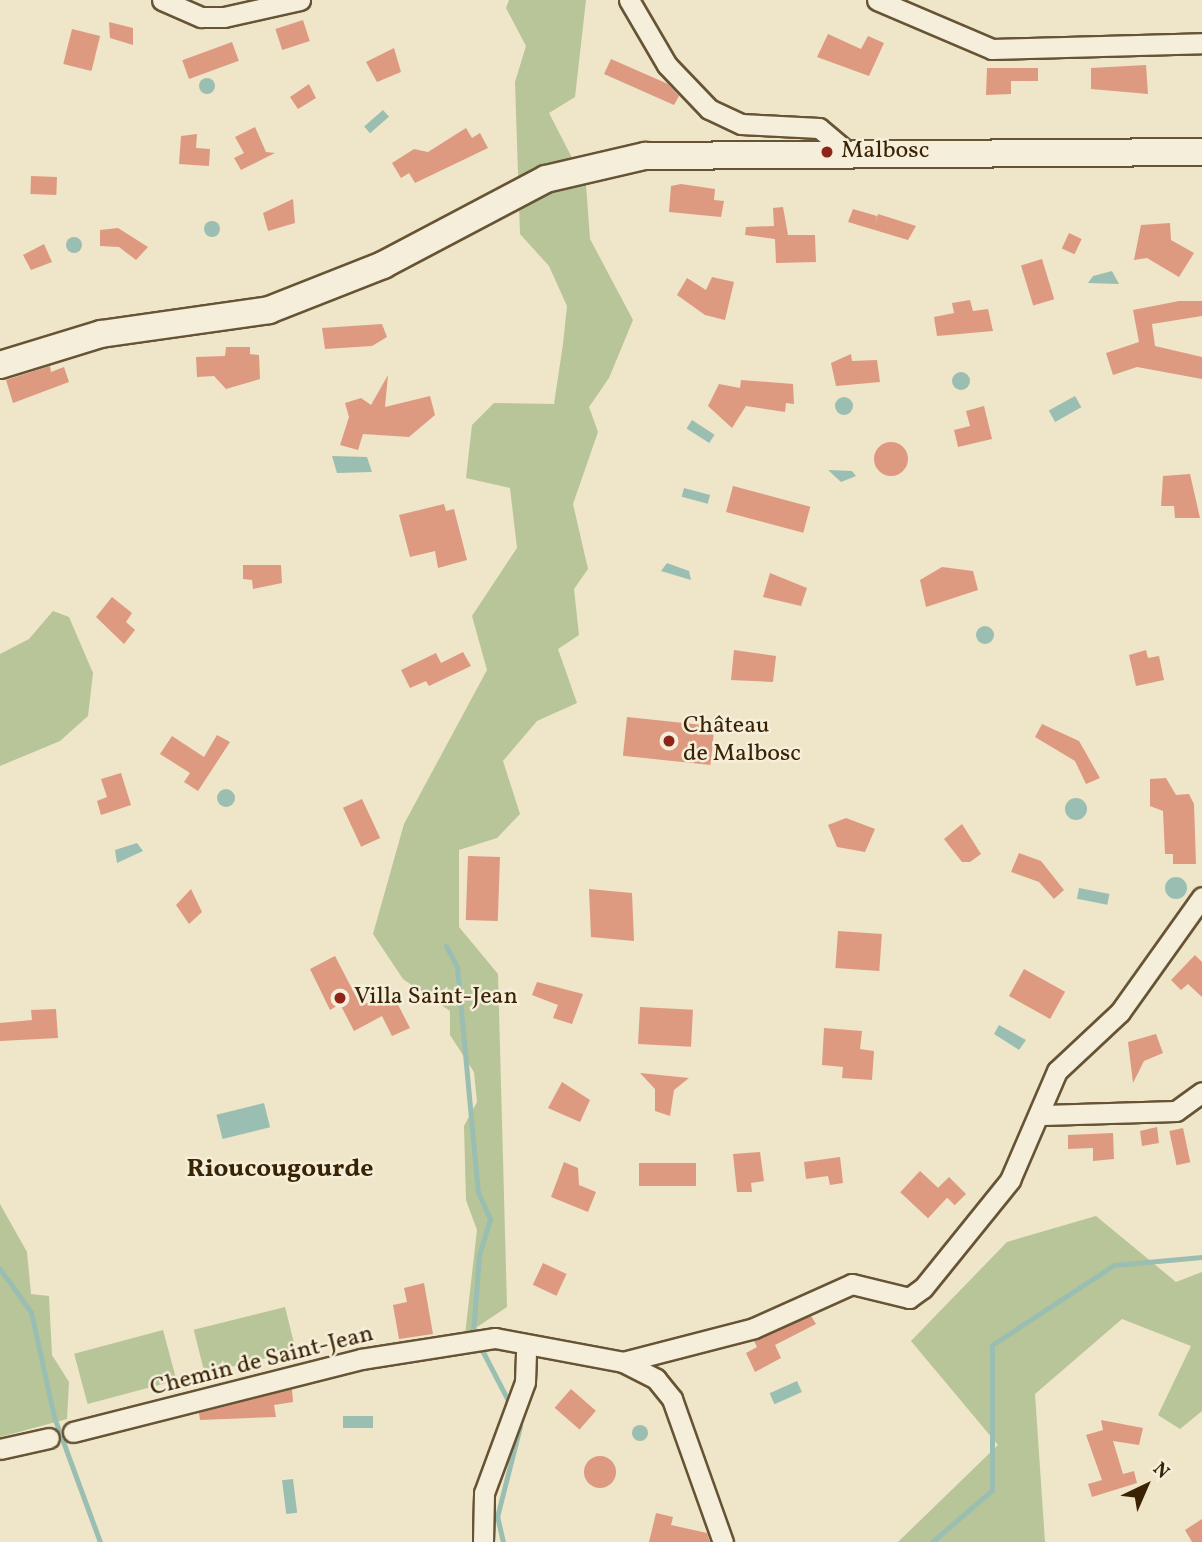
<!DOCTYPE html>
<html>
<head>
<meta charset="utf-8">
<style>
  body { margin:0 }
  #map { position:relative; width:1202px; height:1542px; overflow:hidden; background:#efe5c8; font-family:Vollkorn,serif }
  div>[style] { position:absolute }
  .green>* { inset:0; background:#b7c598; transform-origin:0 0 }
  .water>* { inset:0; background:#9abfb2; transform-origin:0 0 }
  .round { border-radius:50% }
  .stream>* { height:5px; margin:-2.5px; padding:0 2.5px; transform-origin:2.5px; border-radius:2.5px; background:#9abfb2 }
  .building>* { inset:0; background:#dd9a81; transform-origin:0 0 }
  .roads { filter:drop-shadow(2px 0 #665434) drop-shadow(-2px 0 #665434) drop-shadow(0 2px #665434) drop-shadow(0 -2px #665434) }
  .street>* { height:19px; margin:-9.5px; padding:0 9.5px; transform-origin:9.5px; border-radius:9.5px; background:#f5eedb }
  .secondary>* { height:26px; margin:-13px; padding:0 13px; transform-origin:13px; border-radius:13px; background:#f5eedb }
  .dots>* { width:19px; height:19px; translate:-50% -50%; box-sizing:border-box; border:4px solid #f5eedb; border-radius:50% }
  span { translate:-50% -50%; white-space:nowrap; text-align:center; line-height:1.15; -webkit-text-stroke:5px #f5eedb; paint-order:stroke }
  .poi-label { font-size:24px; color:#392302 }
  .left { translate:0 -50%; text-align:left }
  .street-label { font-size:24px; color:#392302 }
  .neighbourhood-label { font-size:26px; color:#392302; font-weight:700 }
  .north { position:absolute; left:1111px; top:1451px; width:70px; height:70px; -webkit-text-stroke:5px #f5eedb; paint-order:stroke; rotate:44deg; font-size:19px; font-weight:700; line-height:28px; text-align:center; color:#392302 }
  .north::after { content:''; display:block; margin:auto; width:24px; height:32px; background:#392302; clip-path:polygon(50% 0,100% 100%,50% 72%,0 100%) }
</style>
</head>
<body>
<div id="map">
  <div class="green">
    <i style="clip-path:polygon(509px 0,586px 0,575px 97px,549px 113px,586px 185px,590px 239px,633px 320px,609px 378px,589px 407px,598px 432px,573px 504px,588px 569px,574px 589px,579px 635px,558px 649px,577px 703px,537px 721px,503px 761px,520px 814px,497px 838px,459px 850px,459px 927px,498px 974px,507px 1307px,465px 1335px,477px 1230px,466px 1200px,464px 1126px,477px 1102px,474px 1072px,450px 1035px,450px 1011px,403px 979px,373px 934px,404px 824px,487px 670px,472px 616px,517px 548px,510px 488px,466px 478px,472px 425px,494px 403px,554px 404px,563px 344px,567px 306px,549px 266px,520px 234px,515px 82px,526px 46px,506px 8px)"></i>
    <i style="clip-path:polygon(53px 611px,69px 617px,93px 673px,88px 716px,60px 741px,0 766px,0 654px,29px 639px)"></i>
    <i style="clip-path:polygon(0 1204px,27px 1252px,31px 1294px,49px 1296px,52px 1355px,69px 1382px,67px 1419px,0 1437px)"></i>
    <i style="clip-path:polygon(1096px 1216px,1176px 1282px,1202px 1272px,1202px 1411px,1180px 1429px,1158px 1415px,1191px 1346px,1122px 1319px,1035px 1394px,1045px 1542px,898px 1542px,998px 1445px,911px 1341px,1007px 1242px)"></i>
    <i style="left:285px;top:1307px;width:45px;height:94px;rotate:76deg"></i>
    <i style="left:163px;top:1330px;width:52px;height:92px;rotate:75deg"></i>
  </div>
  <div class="water">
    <i class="round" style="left:199px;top:78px;width:16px;height:16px"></i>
    <i style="left:383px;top:110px;width:9px;height:25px;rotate:49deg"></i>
    <i class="round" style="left:204px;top:221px;width:16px;height:16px"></i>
    <i class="round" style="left:66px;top:237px;width:16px;height:16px"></i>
    <i style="clip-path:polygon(1112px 271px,1119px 284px,1088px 283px,1093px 276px)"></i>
    <i class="round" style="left:952px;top:372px;width:18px;height:18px"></i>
    <i style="left:1075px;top:396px;width:13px;height:30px;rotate:61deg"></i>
    <i class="round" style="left:835px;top:397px;width:18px;height:18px"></i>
    <i style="left:692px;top:420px;width:27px;height:10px;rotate:33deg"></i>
    <i style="clip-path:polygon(332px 456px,367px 457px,372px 472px,337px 473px)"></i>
    <i style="clip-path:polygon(828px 470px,852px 471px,856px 476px,841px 482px)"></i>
    <i style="left:684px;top:488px;width:27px;height:9px;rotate:15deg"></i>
    <i style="clip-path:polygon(667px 563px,689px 571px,691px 580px,661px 571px)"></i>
    <i class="round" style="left:976px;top:626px;width:18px;height:18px"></i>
    <i class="round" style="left:217px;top:789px;width:18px;height:18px"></i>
    <i class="round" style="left:1065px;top:798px;width:22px;height:22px"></i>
    <i style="clip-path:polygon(137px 843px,143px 851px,117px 863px,115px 850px)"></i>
    <i class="round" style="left:1165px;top:877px;width:22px;height:22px"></i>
    <i style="left:1079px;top:888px;width:31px;height:11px;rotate:11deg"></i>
    <i style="clip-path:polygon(999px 1025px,1026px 1040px,1019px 1050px,994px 1034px)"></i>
    <i style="left:264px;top:1103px;width:25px;height:49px;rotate:76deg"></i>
    <i style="left:797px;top:1381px;width:12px;height:30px;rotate:66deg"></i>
    <i style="left:343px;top:1416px;width:30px;height:12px"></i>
    <i class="round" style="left:632px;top:1425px;width:16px;height:16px"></i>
    <i style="left:293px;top:1479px;width:34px;height:11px;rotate:83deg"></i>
  </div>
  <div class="stream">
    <i style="left:446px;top:946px;width:24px;rotate:62deg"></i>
    <i style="left:457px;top:967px;width:226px;rotate:84.7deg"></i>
    <i style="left:478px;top:1192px;width:30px;rotate:66deg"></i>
    <i style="left:490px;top:1219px;width:39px;rotate:107deg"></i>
    <i style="left:479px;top:1256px;width:77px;rotate:94.5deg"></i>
    <i style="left:0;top:1269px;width:53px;rotate:54.2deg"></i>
    <i style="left:31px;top:1312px;width:107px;rotate:77.6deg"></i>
    <i style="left:54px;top:1417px;width:133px;rotate:69.8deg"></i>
    <i style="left:483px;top:1352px;width:59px;rotate:62.6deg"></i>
    <i style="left:503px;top:1542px;width:26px;rotate:-103deg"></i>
    <i style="left:497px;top:1517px;width:94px;rotate:-75.8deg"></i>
    <i style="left:932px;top:1542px;width:79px;rotate:-40.9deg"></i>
    <i style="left:992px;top:1490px;width:145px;rotate:-90deg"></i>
    <i style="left:992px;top:1345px;width:146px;rotate:-33.3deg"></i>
    <i style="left:1114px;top:1265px;width:88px;rotate:-5.2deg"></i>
  </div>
  <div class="building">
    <i style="left:303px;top:20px;width:22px;height:29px;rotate:72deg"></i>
    <i style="clip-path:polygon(109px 22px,133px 28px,133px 45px,110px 38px)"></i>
    <i style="left:72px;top:29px;width:29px;height:36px;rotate:14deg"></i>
    <i style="clip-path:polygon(828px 34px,861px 49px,868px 36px,884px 43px,869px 76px,817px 57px)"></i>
    <i style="left:232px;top:42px;width:20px;height:53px;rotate:70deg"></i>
    <i style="clip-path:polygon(394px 48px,401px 72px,377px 82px,366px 62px)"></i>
    <i style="clip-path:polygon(611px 59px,668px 84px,679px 96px,674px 105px,604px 74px)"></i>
    <i style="clip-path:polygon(1146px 65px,1148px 94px,1091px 89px,1091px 68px)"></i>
    <i style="clip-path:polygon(987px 68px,1038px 68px,1038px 81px,1011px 81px,1011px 94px,986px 95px)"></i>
    <i style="clip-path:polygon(309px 84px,316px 98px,298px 109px,290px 97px)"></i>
    <i style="clip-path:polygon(255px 127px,266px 152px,275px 153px,241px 170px,234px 158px,244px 153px,235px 137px)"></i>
    <i style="clip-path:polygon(466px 128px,472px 138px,480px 133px,488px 148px,415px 183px,409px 173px,401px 178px,392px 163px,414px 149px,428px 152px)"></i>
    <i style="clip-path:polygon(197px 134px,196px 148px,210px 149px,209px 166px,179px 164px,181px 136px)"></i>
    <i style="left:31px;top:176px;width:26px;height:18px;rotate:2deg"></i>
    <i style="clip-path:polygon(681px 184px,715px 189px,714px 200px,724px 201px,721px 217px,669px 212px,671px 186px)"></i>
    <i style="clip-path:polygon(293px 199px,295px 223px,268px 231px,263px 213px)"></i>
    <i style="clip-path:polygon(783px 207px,788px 235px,815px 235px,816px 262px,776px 263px,775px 239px,745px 235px,746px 227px,774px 226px,773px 208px)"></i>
    <i style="clip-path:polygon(853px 209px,877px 216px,875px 225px,878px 214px,916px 226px,908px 240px,848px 222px)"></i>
    <i style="clip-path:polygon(1170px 223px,1171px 240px,1194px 253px,1179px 277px,1147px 258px,1134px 260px,1141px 225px)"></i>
    <i style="clip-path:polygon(118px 228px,148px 247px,136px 260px,119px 247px,100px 246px,100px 230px)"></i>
    <i style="left:1069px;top:233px;width:14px;height:17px;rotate:25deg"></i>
    <i style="clip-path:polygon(44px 244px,52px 262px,31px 270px,23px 255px)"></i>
    <i style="left:1042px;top:259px;width:42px;height:22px;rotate:73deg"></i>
    <i style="clip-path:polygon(712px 277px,734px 282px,725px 320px,705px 315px,677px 295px,687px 278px,706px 290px)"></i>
    <i style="clip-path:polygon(970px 300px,973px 311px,988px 309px,993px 331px,937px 336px,934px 317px,954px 313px,952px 303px)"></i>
    <i style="clip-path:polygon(1179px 301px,1202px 301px,1202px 316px,1152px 324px,1155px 346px,1202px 357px,1202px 379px,1137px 367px,1113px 375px,1106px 353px,1139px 342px,1133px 310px)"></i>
    <i style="clip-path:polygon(382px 324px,387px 337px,372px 346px,325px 349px,322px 328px)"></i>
    <i style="clip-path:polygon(226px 347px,250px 347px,250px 354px,259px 355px,260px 379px,226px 389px,214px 376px,197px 377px,196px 357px,225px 356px)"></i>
    <i style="clip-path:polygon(851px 354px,852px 361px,877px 360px,880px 382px,836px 386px,831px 363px)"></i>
    <i style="clip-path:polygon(50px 366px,51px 372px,64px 367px,69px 382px,13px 403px,6px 380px)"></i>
    <i style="clip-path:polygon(388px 375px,385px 407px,430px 396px,435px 415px,409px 437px,363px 434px,358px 450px,340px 445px,349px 417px,345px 403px,361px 398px,371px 405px)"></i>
    <i style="clip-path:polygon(741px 380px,793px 384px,794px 404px,786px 403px,785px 412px,746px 406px,732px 428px,708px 406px,719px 384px,740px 388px)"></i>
    <i style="clip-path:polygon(984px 406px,992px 439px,958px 447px,954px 430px,970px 426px,966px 411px)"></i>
    <i class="round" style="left:874px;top:442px;width:34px;height:34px"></i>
    <i style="clip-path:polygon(1190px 474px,1200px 518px,1175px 518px,1174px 506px,1161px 506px,1163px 476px)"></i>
    <i style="left:733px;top:486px;width:80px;height:27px;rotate:15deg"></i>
    <i style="clip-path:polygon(444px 504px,446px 511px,454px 509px,467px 560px,438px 568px,435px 551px,410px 557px,399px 515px)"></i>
    <i style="clip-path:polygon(243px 565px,281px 565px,282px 583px,253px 589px,252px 580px,243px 579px)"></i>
    <i style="clip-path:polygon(942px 567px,973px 571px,978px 590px,926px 607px,920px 580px)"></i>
    <i style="clip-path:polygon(770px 573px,807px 588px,801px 606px,763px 597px)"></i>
    <i style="clip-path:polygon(112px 597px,132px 613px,126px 622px,135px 630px,124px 644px,96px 617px)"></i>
    <i style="clip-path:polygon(734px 650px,776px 656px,773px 682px,731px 680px)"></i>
    <i style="clip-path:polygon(1146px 650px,1148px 658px,1159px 656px,1164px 680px,1136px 686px,1129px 655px)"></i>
    <i style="clip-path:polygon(463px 652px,471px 666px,429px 686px,426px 681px,410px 688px,401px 670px,436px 653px,441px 663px)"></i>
    <i style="left:627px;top:717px;width:88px;height:39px;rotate:6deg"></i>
    <i style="clip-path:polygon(1042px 724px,1079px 741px,1100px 778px,1086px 784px,1075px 761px,1035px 737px)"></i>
    <i style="clip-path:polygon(217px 735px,230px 742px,198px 791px,184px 782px,190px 773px,160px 754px,172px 736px,204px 757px)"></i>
    <i style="clip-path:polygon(121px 773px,131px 805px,101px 815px,97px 801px,107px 797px,101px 779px)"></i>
    <i style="clip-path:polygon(1166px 778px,1176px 795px,1189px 794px,1194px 804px,1196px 864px,1173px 864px,1173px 854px,1165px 854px,1163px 811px,1150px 806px,1150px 779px)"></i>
    <i style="left:362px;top:799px;width:43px;height:21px;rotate:65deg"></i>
    <i style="clip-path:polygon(846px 818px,875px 829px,865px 852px,837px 847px,828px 825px)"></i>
    <i style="clip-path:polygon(962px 824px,981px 854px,970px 862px,962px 862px,944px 839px)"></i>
    <i style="clip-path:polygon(1019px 853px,1041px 861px,1064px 890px,1054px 899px,1039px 882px,1011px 872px)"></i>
    <i style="left:468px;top:856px;width:32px;height:64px;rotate:2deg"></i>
    <i style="clip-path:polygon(191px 889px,202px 912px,189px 924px,176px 905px)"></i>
    <i style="clip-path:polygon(589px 889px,632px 893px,634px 941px,591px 937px)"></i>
    <i style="left:838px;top:931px;width:44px;height:37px;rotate:4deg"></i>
    <i style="clip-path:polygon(1195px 955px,1202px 962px,1202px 997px,1188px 984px,1181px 990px,1171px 980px)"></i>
    <i style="clip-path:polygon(335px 956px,361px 1006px,391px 991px,410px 1028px,392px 1036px,382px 1016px,354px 1031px,340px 1004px,330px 1010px,310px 969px)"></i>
    <i style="left:1024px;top:969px;width:47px;height:31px;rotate:29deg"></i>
    <i style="clip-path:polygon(537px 982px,583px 994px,572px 1024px,553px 1018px,558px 1005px,532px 995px)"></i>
    <i style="left:640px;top:1007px;width:53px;height:37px;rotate:3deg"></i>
    <i style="clip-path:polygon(56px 1009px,58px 1038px,0 1041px,0 1023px,32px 1020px,31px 1010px)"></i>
    <i style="clip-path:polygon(824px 1028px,862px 1031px,860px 1049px,874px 1051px,872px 1080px,842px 1078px,843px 1067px,822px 1065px)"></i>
    <i style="clip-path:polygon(1156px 1034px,1163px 1053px,1144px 1061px,1133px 1083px,1128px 1042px)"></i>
    <i style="clip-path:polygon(640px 1073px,689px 1078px,674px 1090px,670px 1116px,655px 1111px,655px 1089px)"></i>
    <i style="clip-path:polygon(562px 1082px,590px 1100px,580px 1122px,548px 1108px)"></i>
    <i style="clip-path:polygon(1157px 1127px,1159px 1143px,1142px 1146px,1140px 1131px)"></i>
    <i style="left:1183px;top:1128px;width:35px;height:14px;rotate:78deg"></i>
    <i style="clip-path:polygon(1113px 1133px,1114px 1159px,1093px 1161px,1093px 1148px,1068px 1149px,1068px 1135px)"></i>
    <i style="clip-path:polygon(760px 1152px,764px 1181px,751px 1183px,752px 1192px,737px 1192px,733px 1154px)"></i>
    <i style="clip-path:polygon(840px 1157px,843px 1183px,830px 1185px,828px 1176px,806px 1179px,804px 1162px)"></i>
    <i style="clip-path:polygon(564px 1162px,578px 1168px,579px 1185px,596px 1192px,588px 1212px,551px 1197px)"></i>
    <i style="left:639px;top:1163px;width:57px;height:23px"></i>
    <i style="left:920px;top:1171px;width:38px;height:29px;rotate:43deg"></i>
    <i style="left:949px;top:1177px;width:24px;height:16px;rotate:45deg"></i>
    <i style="left:543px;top:1263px;width:26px;height:24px;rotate:25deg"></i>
    <i style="clip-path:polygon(424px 1283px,433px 1334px,399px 1339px,393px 1305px,407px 1302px,404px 1288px)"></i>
    <i style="clip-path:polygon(811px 1316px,816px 1324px,775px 1345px,781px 1358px,755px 1372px,746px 1353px,757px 1347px,754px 1341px)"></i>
    <i style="clip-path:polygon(292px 1389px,293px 1402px,274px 1405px,276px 1417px,200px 1420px,199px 1413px)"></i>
    <i style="left:571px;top:1389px;width:33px;height:25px;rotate:41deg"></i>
    <i style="clip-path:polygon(1101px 1420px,1143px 1428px,1139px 1445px,1113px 1441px,1123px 1474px,1134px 1471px,1137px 1483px,1092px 1497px,1088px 1484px,1102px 1480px,1086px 1435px,1103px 1430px)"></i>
    <i class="round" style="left:584px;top:1456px;width:32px;height:32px"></i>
    <i style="clip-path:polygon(656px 1513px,673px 1517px,671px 1525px,707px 1533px,710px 1542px,649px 1542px)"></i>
    <i style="clip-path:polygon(1202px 1519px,1202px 1542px,1192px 1542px,1185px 1530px)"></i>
  </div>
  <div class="roads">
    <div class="street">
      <i style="left:162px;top:0;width:43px;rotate:23.6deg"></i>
      <i style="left:201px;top:17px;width:23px"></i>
      <i style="left:224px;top:17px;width:78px;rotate:-12.6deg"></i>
      <i style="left:629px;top:0;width:75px;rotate:59.7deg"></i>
      <i style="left:667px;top:65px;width:61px;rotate:46.3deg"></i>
      <i style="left:709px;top:109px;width:35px;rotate:25deg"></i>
      <i style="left:741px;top:124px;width:78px;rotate:2.9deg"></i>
      <i style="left:819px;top:128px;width:38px;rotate:40deg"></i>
      <i style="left:877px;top:0;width:125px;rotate:23.1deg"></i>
      <i style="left:992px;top:49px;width:210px;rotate:-1.6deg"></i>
      <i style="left:1043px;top:1115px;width:133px;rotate:-1.7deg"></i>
      <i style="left:1176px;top:1111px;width:32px;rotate:-36deg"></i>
      <i style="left:623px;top:1362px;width:135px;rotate:-14.5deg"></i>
      <i style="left:754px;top:1328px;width:107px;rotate:-24.2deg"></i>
      <i style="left:852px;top:1284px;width:59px;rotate:13.8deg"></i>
      <i style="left:909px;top:1298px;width:17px;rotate:-36deg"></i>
      <i style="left:923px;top:1288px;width:139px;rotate:-51.1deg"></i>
      <i style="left:1010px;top:1180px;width:119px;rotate:-66.7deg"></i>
      <i style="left:1057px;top:1071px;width:86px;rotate:-43.1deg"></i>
      <i style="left:1120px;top:1012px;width:141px;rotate:-54.5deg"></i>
      <i style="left:73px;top:1432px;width:297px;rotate:-14.2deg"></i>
      <i style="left:361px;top:1359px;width:136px;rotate:-8.9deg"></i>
      <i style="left:495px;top:1338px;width:130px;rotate:10.6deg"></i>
      <i style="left:623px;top:1362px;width:37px;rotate:27deg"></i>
      <i style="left:656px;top:1379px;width:26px;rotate:51deg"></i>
      <i style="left:672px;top:1399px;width:152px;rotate:70.4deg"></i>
      <i style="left:0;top:1449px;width:50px;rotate:-12.7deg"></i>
      <i style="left:483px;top:1542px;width:49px;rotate:-88.8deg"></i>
      <i style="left:484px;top:1493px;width:118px;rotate:-69.7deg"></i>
      <i style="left:525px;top:1382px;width:36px;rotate:-88deg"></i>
    </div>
    <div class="secondary">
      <i style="left:0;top:365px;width:106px;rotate:-17.1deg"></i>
      <i style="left:101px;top:334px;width:170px;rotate:-8.1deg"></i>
      <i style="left:269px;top:310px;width:123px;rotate:-21.5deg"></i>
      <i style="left:383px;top:265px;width:184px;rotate:-27.8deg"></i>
      <i style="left:546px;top:179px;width:102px;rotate:-13.1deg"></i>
      <i style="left:645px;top:156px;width:557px;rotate:-0.41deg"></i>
    </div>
  </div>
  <div class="dots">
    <i style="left:827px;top:152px;background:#8f2418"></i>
    <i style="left:669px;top:741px;background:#8f2418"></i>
    <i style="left:340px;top:998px;background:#8f2418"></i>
  </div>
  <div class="poi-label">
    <span class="left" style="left:841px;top:152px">Malbosc</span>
    <span class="left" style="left:683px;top:741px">Château<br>de Malbosc</span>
    <span class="left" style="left:354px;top:998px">Villa Saint-Jean</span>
  </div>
  <div class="street-label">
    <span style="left:262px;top:1362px;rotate:-14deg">Chemin de Saint-Jean</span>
  </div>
  <div class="neighbourhood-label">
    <span style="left:280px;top:1170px">Rioucougourde</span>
  </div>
  <div class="north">N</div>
</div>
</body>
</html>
